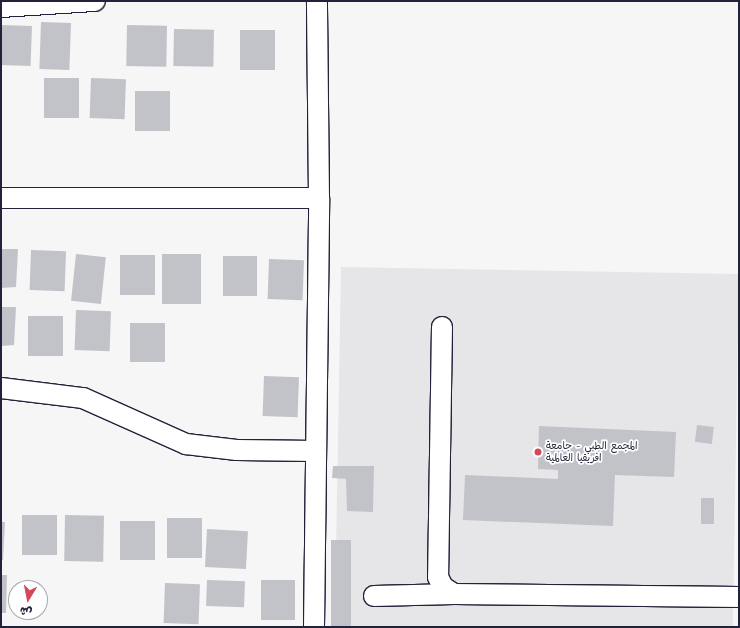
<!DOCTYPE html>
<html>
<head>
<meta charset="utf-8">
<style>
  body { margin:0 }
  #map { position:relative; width:740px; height:628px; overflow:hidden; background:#f6f6f7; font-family:Kalam,"Playpen Sans Arabic",sans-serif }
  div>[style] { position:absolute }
  .built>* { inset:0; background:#e6e6e9; transform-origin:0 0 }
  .building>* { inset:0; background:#c2c2c9; transform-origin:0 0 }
  .roads { filter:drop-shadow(1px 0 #22223b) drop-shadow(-1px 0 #22223b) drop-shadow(0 1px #22223b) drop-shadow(0 -1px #22223b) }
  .minor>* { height:20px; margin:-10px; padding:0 10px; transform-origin:10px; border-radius:10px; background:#fff }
  .dots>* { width:11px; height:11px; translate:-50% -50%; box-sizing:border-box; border:2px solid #fff; border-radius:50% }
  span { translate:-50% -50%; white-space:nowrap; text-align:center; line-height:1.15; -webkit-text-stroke:3.5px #fff; paint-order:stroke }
  .poi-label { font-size:10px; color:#22223b }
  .left { translate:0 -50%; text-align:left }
  .frame { position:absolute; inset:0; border:2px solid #22223b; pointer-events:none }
  .north { position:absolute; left:8px; top:580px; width:40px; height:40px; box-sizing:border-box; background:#fff; border:1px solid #a7a7b1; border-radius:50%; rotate:190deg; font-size:11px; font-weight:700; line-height:16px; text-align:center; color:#22223b }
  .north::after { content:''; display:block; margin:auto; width:14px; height:18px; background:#d1495b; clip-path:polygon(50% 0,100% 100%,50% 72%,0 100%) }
</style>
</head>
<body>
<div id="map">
  <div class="built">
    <i style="left:341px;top:267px;width:398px;height:360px;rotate:1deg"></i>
  </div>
  <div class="building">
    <i style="left:41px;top:22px;width:30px;height:47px;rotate:2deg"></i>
    <i style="left:1px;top:25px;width:31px;height:40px;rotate:2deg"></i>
    <i style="left:127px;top:25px;width:40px;height:41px;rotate:1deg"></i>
    <i style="left:174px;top:29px;width:40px;height:37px;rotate:1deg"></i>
    <i style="left:240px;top:30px;width:35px;height:40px"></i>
    <i style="left:44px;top:78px;width:35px;height:40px"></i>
    <i style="left:91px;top:78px;width:35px;height:40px;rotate:2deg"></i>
    <i style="left:135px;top:91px;width:35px;height:40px"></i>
    <i style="clip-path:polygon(1px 249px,18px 249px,16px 287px,1px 288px)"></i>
    <i style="left:31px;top:250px;width:35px;height:40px;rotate:2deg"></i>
    <i style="left:76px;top:254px;width:30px;height:47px;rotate:6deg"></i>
    <i style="left:162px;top:254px;width:39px;height:50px"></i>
    <i style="left:120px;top:255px;width:35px;height:40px"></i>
    <i style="left:223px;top:256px;width:34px;height:40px"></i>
    <i style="left:269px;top:259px;width:35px;height:40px;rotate:2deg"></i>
    <i style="clip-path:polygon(1px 307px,16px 307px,14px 345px,1px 346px)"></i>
    <i style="left:76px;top:310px;width:35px;height:40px;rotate:2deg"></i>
    <i style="left:28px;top:316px;width:35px;height:40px"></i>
    <i style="left:130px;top:323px;width:35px;height:39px"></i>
    <i style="left:264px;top:376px;width:35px;height:40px;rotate:2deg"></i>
    <i style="left:697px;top:425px;width:17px;height:17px;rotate:7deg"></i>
    <i style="clip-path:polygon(539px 426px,676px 432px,674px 477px,615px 475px,613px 526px,463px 520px,465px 475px,558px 479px,558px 470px,538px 469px)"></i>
    <i style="clip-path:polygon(333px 466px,374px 466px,373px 512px,347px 511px,346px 479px,332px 478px)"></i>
    <i style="left:701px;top:498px;width:13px;height:26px"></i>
    <i style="left:22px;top:515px;width:35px;height:40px"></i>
    <i style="left:65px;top:515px;width:39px;height:46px;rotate:1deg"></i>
    <i style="left:167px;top:518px;width:35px;height:40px"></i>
    <i style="left:120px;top:521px;width:35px;height:39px"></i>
    <i style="clip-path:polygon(1px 522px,5px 522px,3px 560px,1px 560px)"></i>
    <i style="left:207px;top:529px;width:41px;height:38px;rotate:3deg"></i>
    <i style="left:331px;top:540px;width:20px;height:86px"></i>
    <i style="clip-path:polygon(1px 575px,7px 575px,6px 613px,1px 613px)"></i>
    <i style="left:207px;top:580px;width:38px;height:26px;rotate:2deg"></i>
    <i style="left:261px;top:580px;width:34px;height:40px"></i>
    <i style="left:165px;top:583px;width:35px;height:40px;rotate:2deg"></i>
  </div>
  <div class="roads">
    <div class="minor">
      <i style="left:1px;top:7px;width:94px;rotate:-3.7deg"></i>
      <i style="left:1px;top:198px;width:318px"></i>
      <i style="left:442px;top:327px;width:250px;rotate:90.9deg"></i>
      <i style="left:438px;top:577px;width:11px;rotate:63deg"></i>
      <i style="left:443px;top:587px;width:13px;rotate:32deg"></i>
      <i style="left:454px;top:594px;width:285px;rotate:0.6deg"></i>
      <i style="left:1px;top:388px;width:83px;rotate:7deg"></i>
      <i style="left:83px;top:398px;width:113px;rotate:24.1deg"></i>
      <i style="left:186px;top:444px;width:51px;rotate:6.7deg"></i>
      <i style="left:237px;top:450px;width:79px;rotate:0.7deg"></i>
      <i style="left:374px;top:596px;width:80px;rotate:-1.4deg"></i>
      <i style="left:314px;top:627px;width:429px;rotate:-89.3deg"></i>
      <i style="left:319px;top:198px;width:197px;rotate:-90.6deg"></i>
    </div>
  </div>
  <div class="dots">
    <i style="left:538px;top:452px;background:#d1495b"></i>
  </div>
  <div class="poi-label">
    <span class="left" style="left:546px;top:452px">المجمع الطبي - جامعة<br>افريقيا العالمية</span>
  </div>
  <div class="frame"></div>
  <div class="north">ش</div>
</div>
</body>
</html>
